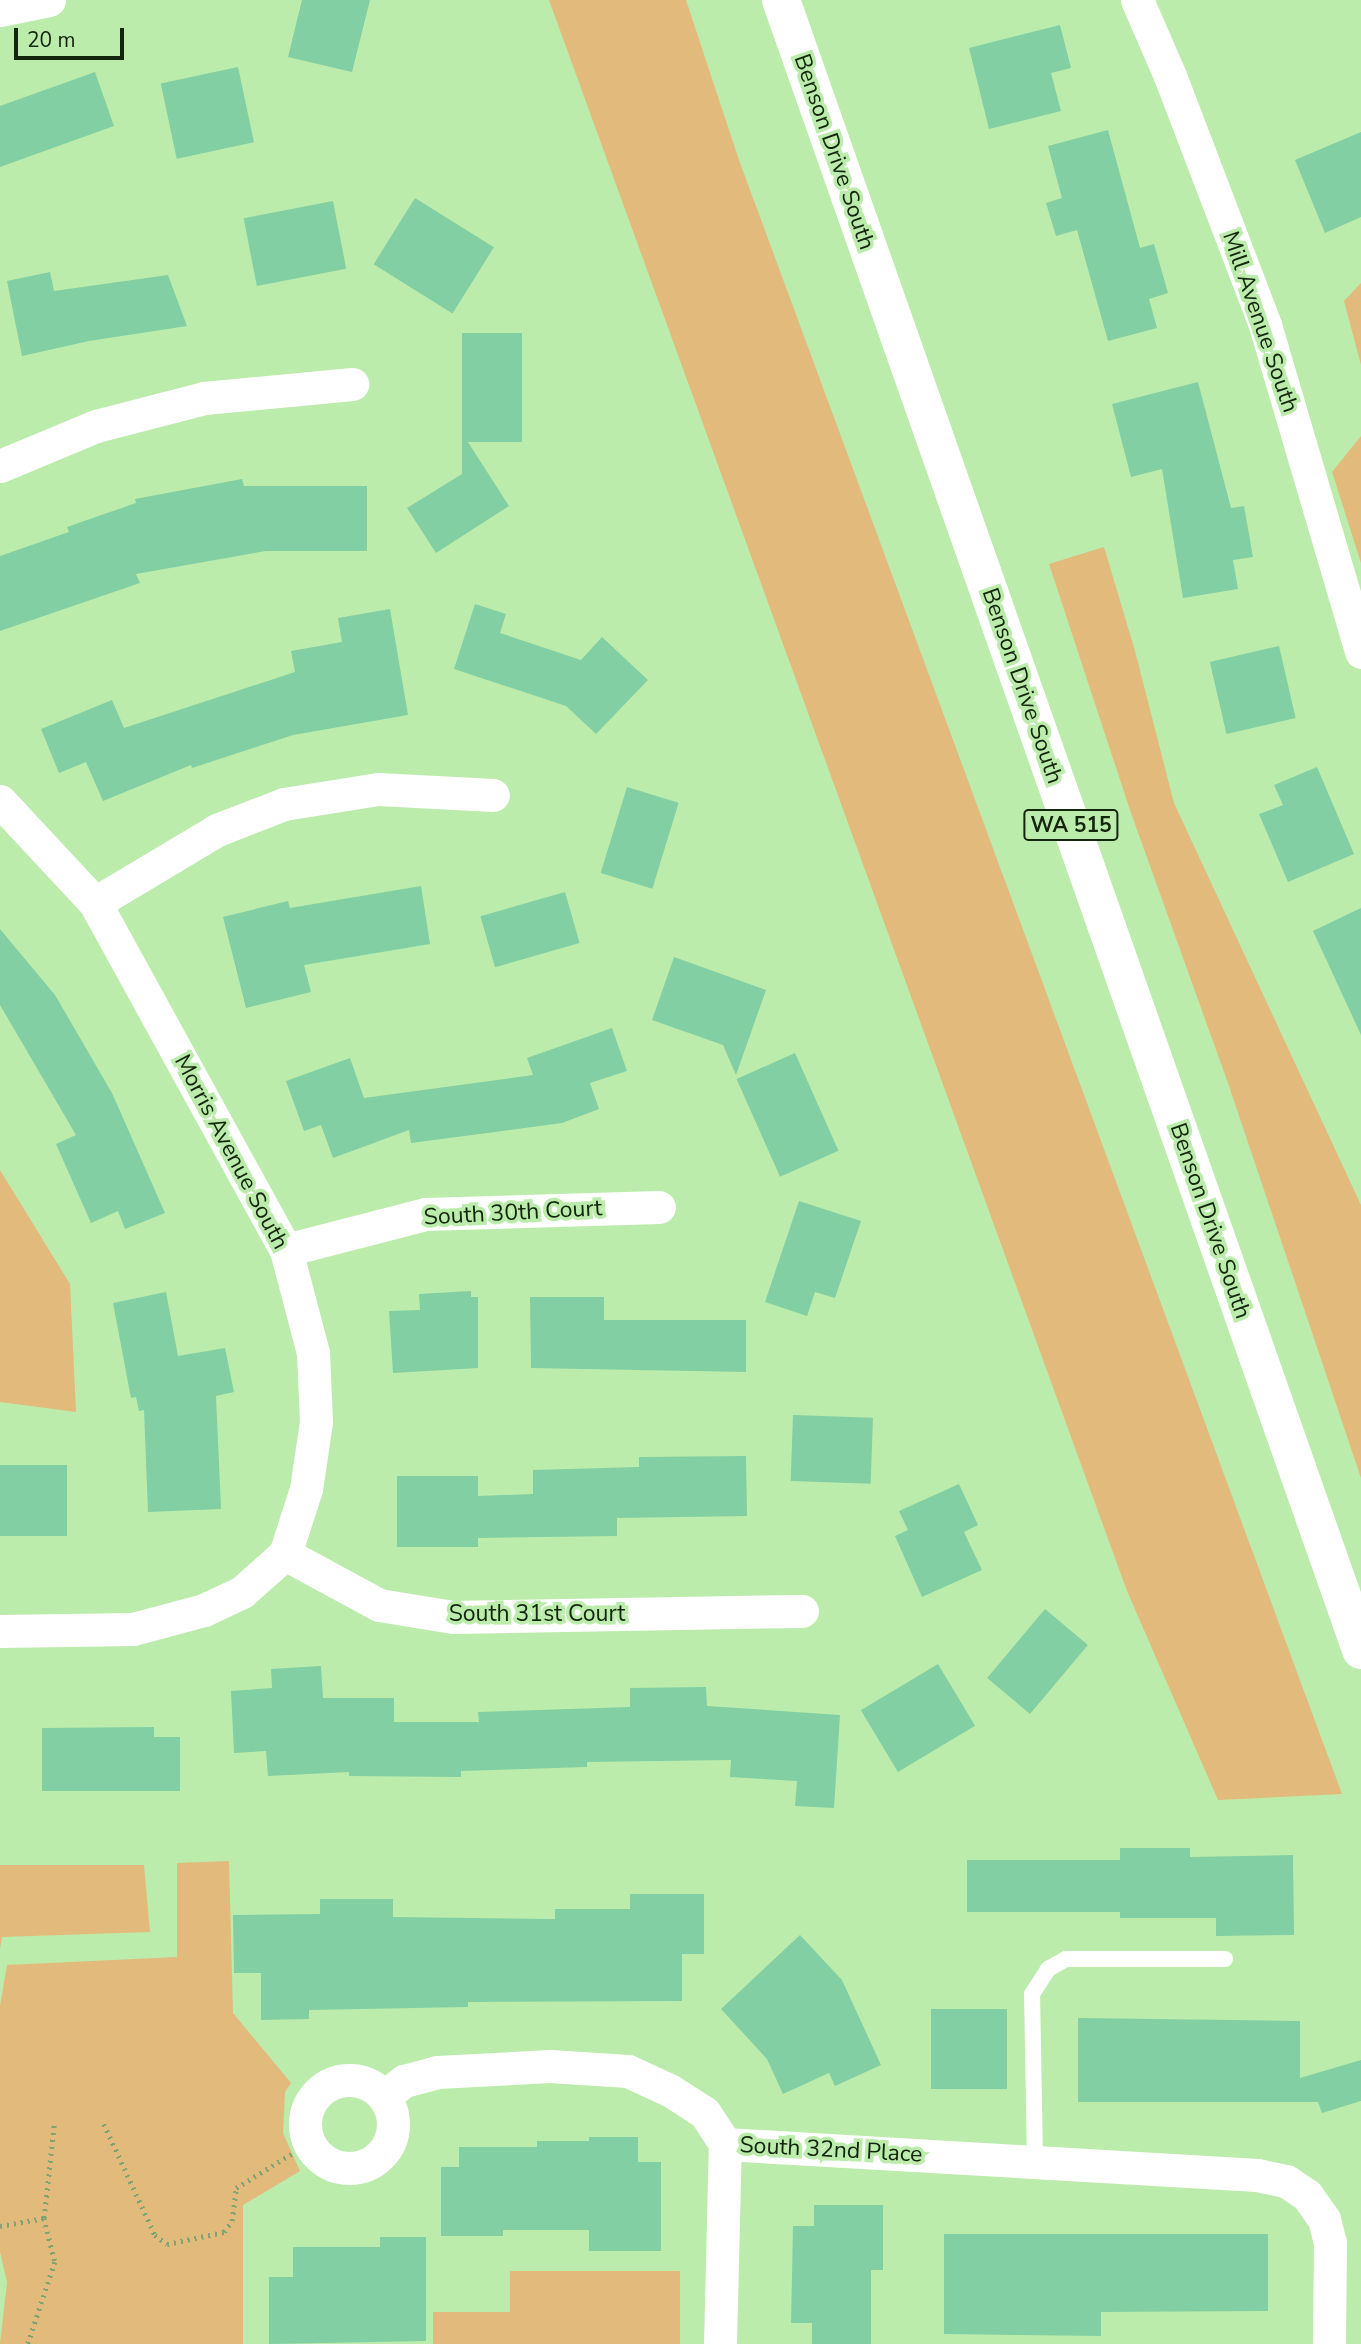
<!DOCTYPE html>
<html>
<head>
<meta charset="utf-8">
<style>
  body { margin:0 }
  #map { position:relative; width:1361px; height:2344px; overflow:hidden; background:#bcecab; font-family:"Nunito Sans",sans-serif }
  div>[style] { position:absolute }
  .green>* { inset:0; background:#e1ba7c }
  .building>* { inset:0; background:#82cfa3; transform-origin:0 0 }
  .path>* { height:4.5px; margin-top:-2.25px; transform-origin:0; background:repeating-linear-gradient(90deg,#7fa472 0 2px,transparent 0 7px) }
  .service>* { height:16px; margin:-8px; padding:0 8px; transform-origin:8px; border-radius:8px; background:#fff }
  .minor>* { height:33px; margin:-16.5px; padding:0 16.5px; transform-origin:16.5px; border-radius:16.5px; background:#fff }
  .minor>.ring { margin:-16.5px; padding:0; box-sizing:content-box; background:none; border:33px solid #fff; border-radius:50% }
  .primary>* { height:38px; margin:-19px; padding:0 19px; transform-origin:19px; border-radius:19px; background:#fff }
  span { translate:-50% -50%; white-space:nowrap; text-align:center; line-height:1.15; -webkit-text-stroke:7px #bcecab; paint-order:stroke }
  .shield-label span { padding:2px 5px; background:#bcecab; border:2px solid; border-radius:5px; -webkit-text-stroke-width:0 }
  .shield-label { font-size:21px; color:#13250d; font-weight:700 }
  .street-label { font-size:23px; color:#13250d }
  .scale { position:absolute; left:14px; top:28px; width:110px; height:32px; box-sizing:border-box; border:4px solid #13250d; border-top:0; padding-left:9px; font-size:21px; line-height:24px; white-space:nowrap; color:#13250d; -webkit-text-stroke:5px #bcecab; paint-order:stroke }
</style>
</head>
<body>
<div id="map">
  <div class="green">
    <i style="clip-path:polygon(549px 0,686px 0,739px 160px,1342px 1794px,1218px 1800px,1127px 1591px)"></i>
    <i style="clip-path:polygon(1361px 283px,1361px 365px,1344px 301px)"></i>
    <i style="clip-path:polygon(1361px 436px,1361px 563px,1332px 472px)"></i>
    <i style="clip-path:polygon(1104px 547px,1135px 651px,1174px 803px,1361px 1205px,1361px 1478px,1228px 1083px,1131px 813px,1049px 564px)"></i>
    <i style="clip-path:polygon(0 1170px,70px 1284px,76px 1412px,0 1402px)"></i>
    <i style="clip-path:polygon(229px 1861px,233px 2013px,291px 2083px,285px 2092px,283px 2133px,300px 2171px,243px 2205px,243px 2344px,0 2344px,7px 2282px,0 2252px,0 2006px,7px 1965px,177px 1957px,177px 1863px)"></i>
    <i style="clip-path:polygon(0 1865px,144px 1865px,150px 1932px,2px 1937px,0 1949px)"></i>
    <i style="clip-path:polygon(510px 2271px,680px 2271px,680px 2344px,433px 2344px,433px 2312px,510px 2312px)"></i>
  </div>
  <div class="building">
    <i style="clip-path:polygon(302px 0,370px 0,352px 72px,288px 57px)"></i>
    <i style="clip-path:polygon(1060px 25px,1071px 68px,1051px 73px,1061px 111px,989px 129px,969px 48px)"></i>
    <i style="left:238px;top:67px;width:77px;height:79px;rotate:78deg"></i>
    <i style="clip-path:polygon(95px 72px,114px 126px,0 167px,0 106px)"></i>
    <i style="clip-path:polygon(1108px 130px,1140px 248px,1154px 244px,1168px 293px,1149px 299px,1157px 328px,1108px 341px,1077px 230px,1056px 236px,1046px 203px,1062px 198px,1048px 146px)"></i>
    <i style="clip-path:polygon(1361px 132px,1361px 217px,1325px 233px,1295px 160px)"></i>
    <i style="left:415px;top:198px;width:93px;height:78px;rotate:32deg"></i>
    <i style="left:333px;top:201px;width:69px;height:91px;rotate:79deg"></i>
    <i style="clip-path:polygon(50px 272px,54px 291px,168px 275px,187px 326px,89px 341px,22px 356px,7px 281px)"></i>
    <i style="clip-path:polygon(462px 333px,522px 333px,522px 442px,468px 442px,509px 506px,436px 553px,407px 508px,462px 474px)"></i>
    <i style="clip-path:polygon(1198px 382px,1231px 508px,1244px 506px,1253px 557px,1233px 560px,1238px 589px,1183px 598px,1162px 469px,1131px 477px,1112px 404px)"></i>
    <i style="clip-path:polygon(242px 479px,244px 486px,367px 486px,367px 551px,266px 551px,136px 574px,140px 583px,0 631px,0 556px,69px 532px,67px 527px,136px 503px,135px 499px)"></i>
    <i style="clip-path:polygon(475px 604px,506px 614px,500px 633px,581px 660px,602px 637px,648px 680px,596px 734px,566px 706px,454px 669px)"></i>
    <i style="clip-path:polygon(390px 609px,408px 715px,293px 735px,192px 768px,191px 765px,103px 801px,86px 762px,59px 773px,41px 729px,112px 700px,124px 728px,295px 672px,291px 651px,342px 642px,338px 618px)"></i>
    <i style="left:1279px;top:646px;width:74px;height:71px;rotate:77deg"></i>
    <i style="clip-path:polygon(1317px 767px,1354px 854px,1288px 882px,1259px 814px,1283px 805px,1274px 785px)"></i>
    <i style="left:627px;top:787px;width:54px;height:90px;rotate:17deg"></i>
    <i style="clip-path:polygon(421px 886px,430px 944px,304px 965px,311px 992px,246px 1008px,223px 917px,288px 901px,290px 908px)"></i>
    <i style="left:565px;top:892px;width:53px;height:88px;rotate:74deg"></i>
    <i style="clip-path:polygon(1361px 908px,1361px 1035px,1313px 931px)"></i>
    <i style="clip-path:polygon(0 929px,55px 995px,112px 1093px,165px 1213px,125px 1229px,118px 1211px,91px 1223px,56px 1144px,76px 1135px,0 1005px)"></i>
    <i style="clip-path:polygon(674px 957px,766px 990px,736px 1075px,723px 1045px,652px 1020px)"></i>
    <i style="clip-path:polygon(612px 1028px,627px 1071px,590px 1083px,599px 1109px,562px 1123px,411px 1143px,409px 1130px,333px 1158px,321px 1125px,304px 1131px,286px 1081px,350px 1058px,364px 1098px,533px 1075px,527px 1058px)"></i>
    <i style="left:795px;top:1053px;width:107px;height:64px;rotate:66deg"></i>
    <i style="clip-path:polygon(799px 1201px,861px 1221px,835px 1298px,815px 1292px,807px 1316px,765px 1302px)"></i>
    <i style="clip-path:polygon(471px 1291px,471px 1297px,478px 1297px,478px 1368px,393px 1373px,389px 1311px,420px 1310px,419px 1294px)"></i>
    <i style="clip-path:polygon(166px 1292px,178px 1356px,225px 1348px,234px 1392px,216px 1396px,221px 1509px,148px 1512px,144px 1410px,139px 1411px,136px 1397px,131px 1398px,113px 1303px)"></i>
    <i style="clip-path:polygon(530px 1297px,604px 1297px,604px 1320px,746px 1320px,746px 1372px,531px 1368px)"></i>
    <i style="left:793px;top:1415px;width:80px;height:66px;rotate:2deg"></i>
    <i style="clip-path:polygon(746px 1456px,747px 1516px,617px 1518px,617px 1536px,478px 1538px,478px 1547px,397px 1547px,397px 1476px,478px 1476px,478px 1496px,533px 1494px,533px 1470px,639px 1467px,639px 1457px)"></i>
    <i style="left:0;top:1465px;width:67px;height:71px"></i>
    <i style="clip-path:polygon(959px 1484px,978px 1525px,964px 1532px,982px 1570px,922px 1597px,895px 1536px,908px 1530px,899px 1511px)"></i>
    <i style="left:1045px;top:1609px;width:56px;height:90px;rotate:40deg"></i>
    <i style="left:938px;top:1664px;width:72px;height:90px;rotate:59deg"></i>
    <i style="clip-path:polygon(321px 1666px,323px 1698px,394px 1698px,394px 1722px,479px 1722px,478px 1712px,630px 1707px,630px 1688px,706px 1687px,707px 1706px,840px 1715px,834px 1808px,795px 1806px,797px 1781px,730px 1777px,731px 1760px,587px 1762px,587px 1767px,461px 1771px,461px 1777px,349px 1776px,349px 1772px,268px 1776px,266px 1751px,234px 1753px,231px 1691px,272px 1688px,271px 1669px)"></i>
    <i style="clip-path:polygon(154px 1727px,154px 1737px,180px 1737px,180px 1791px,42px 1791px,42px 1728px)"></i>
    <i style="clip-path:polygon(1120px 1848px,1190px 1848px,1190px 1857px,1293px 1855px,1294px 1935px,1216px 1936px,1216px 1918px,1120px 1918px,1120px 1912px,967px 1912px,967px 1860px,1120px 1860px)"></i>
    <i style="clip-path:polygon(630px 1894px,704px 1894px,704px 1954px,682px 1954px,682px 2001px,468px 2002px,468px 2007px,309px 2010px,309px 2019px,261px 2020px,261px 1973px,234px 1973px,233px 1915px,320px 1914px,320px 1899px,393px 1899px,393px 1917px,555px 1919px,555px 1909px,630px 1909px)"></i>
    <i style="clip-path:polygon(800px 1935px,842px 1980px,881px 2065px,835px 2086px,829px 2073px,783px 2094px,767px 2059px,721px 2009px)"></i>
    <i style="left:931px;top:2009px;width:76px;height:80px"></i>
    <i style="clip-path:polygon(1078px 2018px,1300px 2021px,1300px 2078px,1361px 2060px,1361px 2101px,1322px 2113px,1318px 2102px,1078px 2102px)"></i>
    <i style="clip-path:polygon(589px 2137px,638px 2137px,638px 2162px,661px 2162px,661px 2251px,589px 2251px,589px 2230px,503px 2230px,503px 2236px,441px 2236px,441px 2167px,459px 2167px,459px 2147px,537px 2147px,537px 2141px,589px 2141px)"></i>
    <i style="clip-path:polygon(814px 2205px,883px 2205px,883px 2270px,871px 2270px,871px 2344px,812px 2344px,812px 2323px,791px 2323px,793px 2226px,814px 2226px)"></i>
    <i style="clip-path:polygon(944px 2234px,1268px 2234px,1268px 2311px,1101px 2312px,1101px 2336px,944px 2334px)"></i>
    <i style="clip-path:polygon(380px 2237px,426px 2237px,426px 2341px,269px 2344px,269px 2277px,293px 2277px,293px 2247px,380px 2247px)"></i>
  </div>
  <div class="path">
    <i style="left:104px;top:2124px;width:122px;rotate:65.3deg"></i>
    <i style="left:155px;top:2235px;width:15px;rotate:37deg"></i>
    <i style="left:167px;top:2244px;width:58px;rotate:-11.9deg"></i>
    <i style="left:224px;top:2232px;width:14px;rotate:-54deg"></i>
    <i style="left:232px;top:2221px;width:33px;rotate:-83deg"></i>
    <i style="left:236px;top:2188px;width:86px;rotate:-31.7deg"></i>
    <i style="left:44px;top:2218px;width:94px;rotate:-83.9deg"></i>
    <i style="left:0;top:2226px;width:45px;rotate:-10.3deg"></i>
    <i style="left:44px;top:2218px;width:45px;rotate:76deg"></i>
    <i style="left:55px;top:2262px;width:86px;rotate:108.2deg"></i>
  </div>
  <div class="service">
    <i style="left:1035px;top:2162px;width:168px;rotate:-91deg"></i>
    <i style="left:1032px;top:1994px;width:30px;rotate:-57deg"></i>
    <i style="left:1048px;top:1969px;width:21px;rotate:-29deg"></i>
    <i style="left:1066px;top:1959px;width:159px"></i>
  </div>
  <div class="minor">
    <i style="left:1137px;top:0;width:83px;rotate:66.5deg"></i>
    <i style="left:1170px;top:76px;width:267px;rotate:69.1deg"></i>
    <i style="left:1265px;top:325px;width:341px;rotate:73.6deg"></i>
    <i style="left:0;top:10px;width:50px;rotate:-11.5deg"></i>
    <i style="left:0;top:466px;width:104px;rotate:-22.6deg"></i>
    <i style="left:96px;top:426px;width:112px;rotate:-14.5deg"></i>
    <i style="left:204px;top:398px;width:149px;rotate:-5.4deg"></i>
    <i style="left:0;top:801px;width:139px;rotate:47deg"></i>
    <i style="left:95px;top:903px;width:396px;rotate:61.2deg"></i>
    <i style="left:286px;top:1250px;width:106px;rotate:75.3deg"></i>
    <i style="left:313px;top:1353px;width:69px;rotate:87.5deg"></i>
    <i style="left:316px;top:1422px;width:68px;rotate:98.5deg"></i>
    <i style="left:306px;top:1489px;width:68px;rotate:107.9deg"></i>
    <i style="left:95px;top:903px;width:142px;rotate:-30.9deg"></i>
    <i style="left:217px;top:830px;width:72px;rotate:-21.2deg"></i>
    <i style="left:284px;top:804px;width:95px;rotate:-9.1deg"></i>
    <i style="left:378px;top:789px;width:115px;rotate:3deg"></i>
    <i style="left:286px;top:1250px;width:144px;rotate:-14.5deg"></i>
    <i style="left:425px;top:1214px;width:234px;rotate:-1.7deg"></i>
    <i style="left:285px;top:1554px;width:107px;rotate:28.5deg"></i>
    <i style="left:379px;top:1605px;width:75px;rotate:9.2deg"></i>
    <i style="left:453px;top:1617px;width:349px;rotate:-1deg"></i>
    <i style="left:0;top:1631px;width:133px;rotate:-0.9deg"></i>
    <i style="left:133px;top:1629px;width:73px;rotate:-15deg"></i>
    <i style="left:204px;top:1610px;width:42px;rotate:-25.3deg"></i>
    <i style="left:242px;top:1592px;width:57px;rotate:-41.5deg"></i>
    <i class="ring" style="left:305px;top:2080px;width:55px;height:55px"></i>
    <i style="left:384px;top:2097px;width:26px;rotate:-39deg"></i>
    <i style="left:404px;top:2081px;width:34px;rotate:-15deg"></i>
    <i style="left:437px;top:2072px;width:113px;rotate:-3deg"></i>
    <i style="left:550px;top:2066px;width:78px;rotate:3.7deg"></i>
    <i style="left:628px;top:2071px;width:47px;rotate:24.9deg"></i>
    <i style="left:671px;top:2091px;width:40px;rotate:32.9deg"></i>
    <i style="left:705px;top:2113px;width:37px;rotate:57deg"></i>
    <i style="left:725px;top:2144px;width:533px;rotate:3.33deg"></i>
    <i style="left:1257px;top:2175px;width:30px;rotate:12deg"></i>
    <i style="left:1286px;top:2181px;width:25px;rotate:34deg"></i>
    <i style="left:1307px;top:2195px;width:29px;rotate:55deg"></i>
    <i style="left:1324px;top:2219px;width:25px;rotate:76deg"></i>
    <i style="left:1330px;top:2243px;width:101px;rotate:90.6deg"></i>
    <i style="left:720px;top:2344px;width:200px;rotate:-88.6deg"></i>
  </div>
  <div class="primary">
    <i style="left:781px;top:0;width:1749px;rotate:70.63deg"></i>
  </div>
  <div class="shield-label">
    <span style="left:1071px;top:825px">WA 515</span>
  </div>
  <div class="street-label">
    <span style="left:834px;top:152px;rotate:71deg">Benson Drive South</span>
    <span style="left:1260px;top:322px;rotate:71deg">Mill Avenue South</span>
    <span style="left:1022px;top:686px;rotate:71deg">Benson Drive South</span>
    <span style="left:231px;top:1152px;rotate:62deg">Morris Avenue South</span>
    <span style="left:513px;top:1213px;rotate:-3deg">South 30th Court</span>
    <span style="left:1210px;top:1221px;rotate:71deg">Benson Drive South</span>
    <span style="left:537px;top:1614px">South 31st Court</span>
    <span style="left:831px;top:2150px;rotate:3deg">South 32nd Place</span>
  </div>
  <div class="scale">20 m</div>
</div>
</body>
</html>
